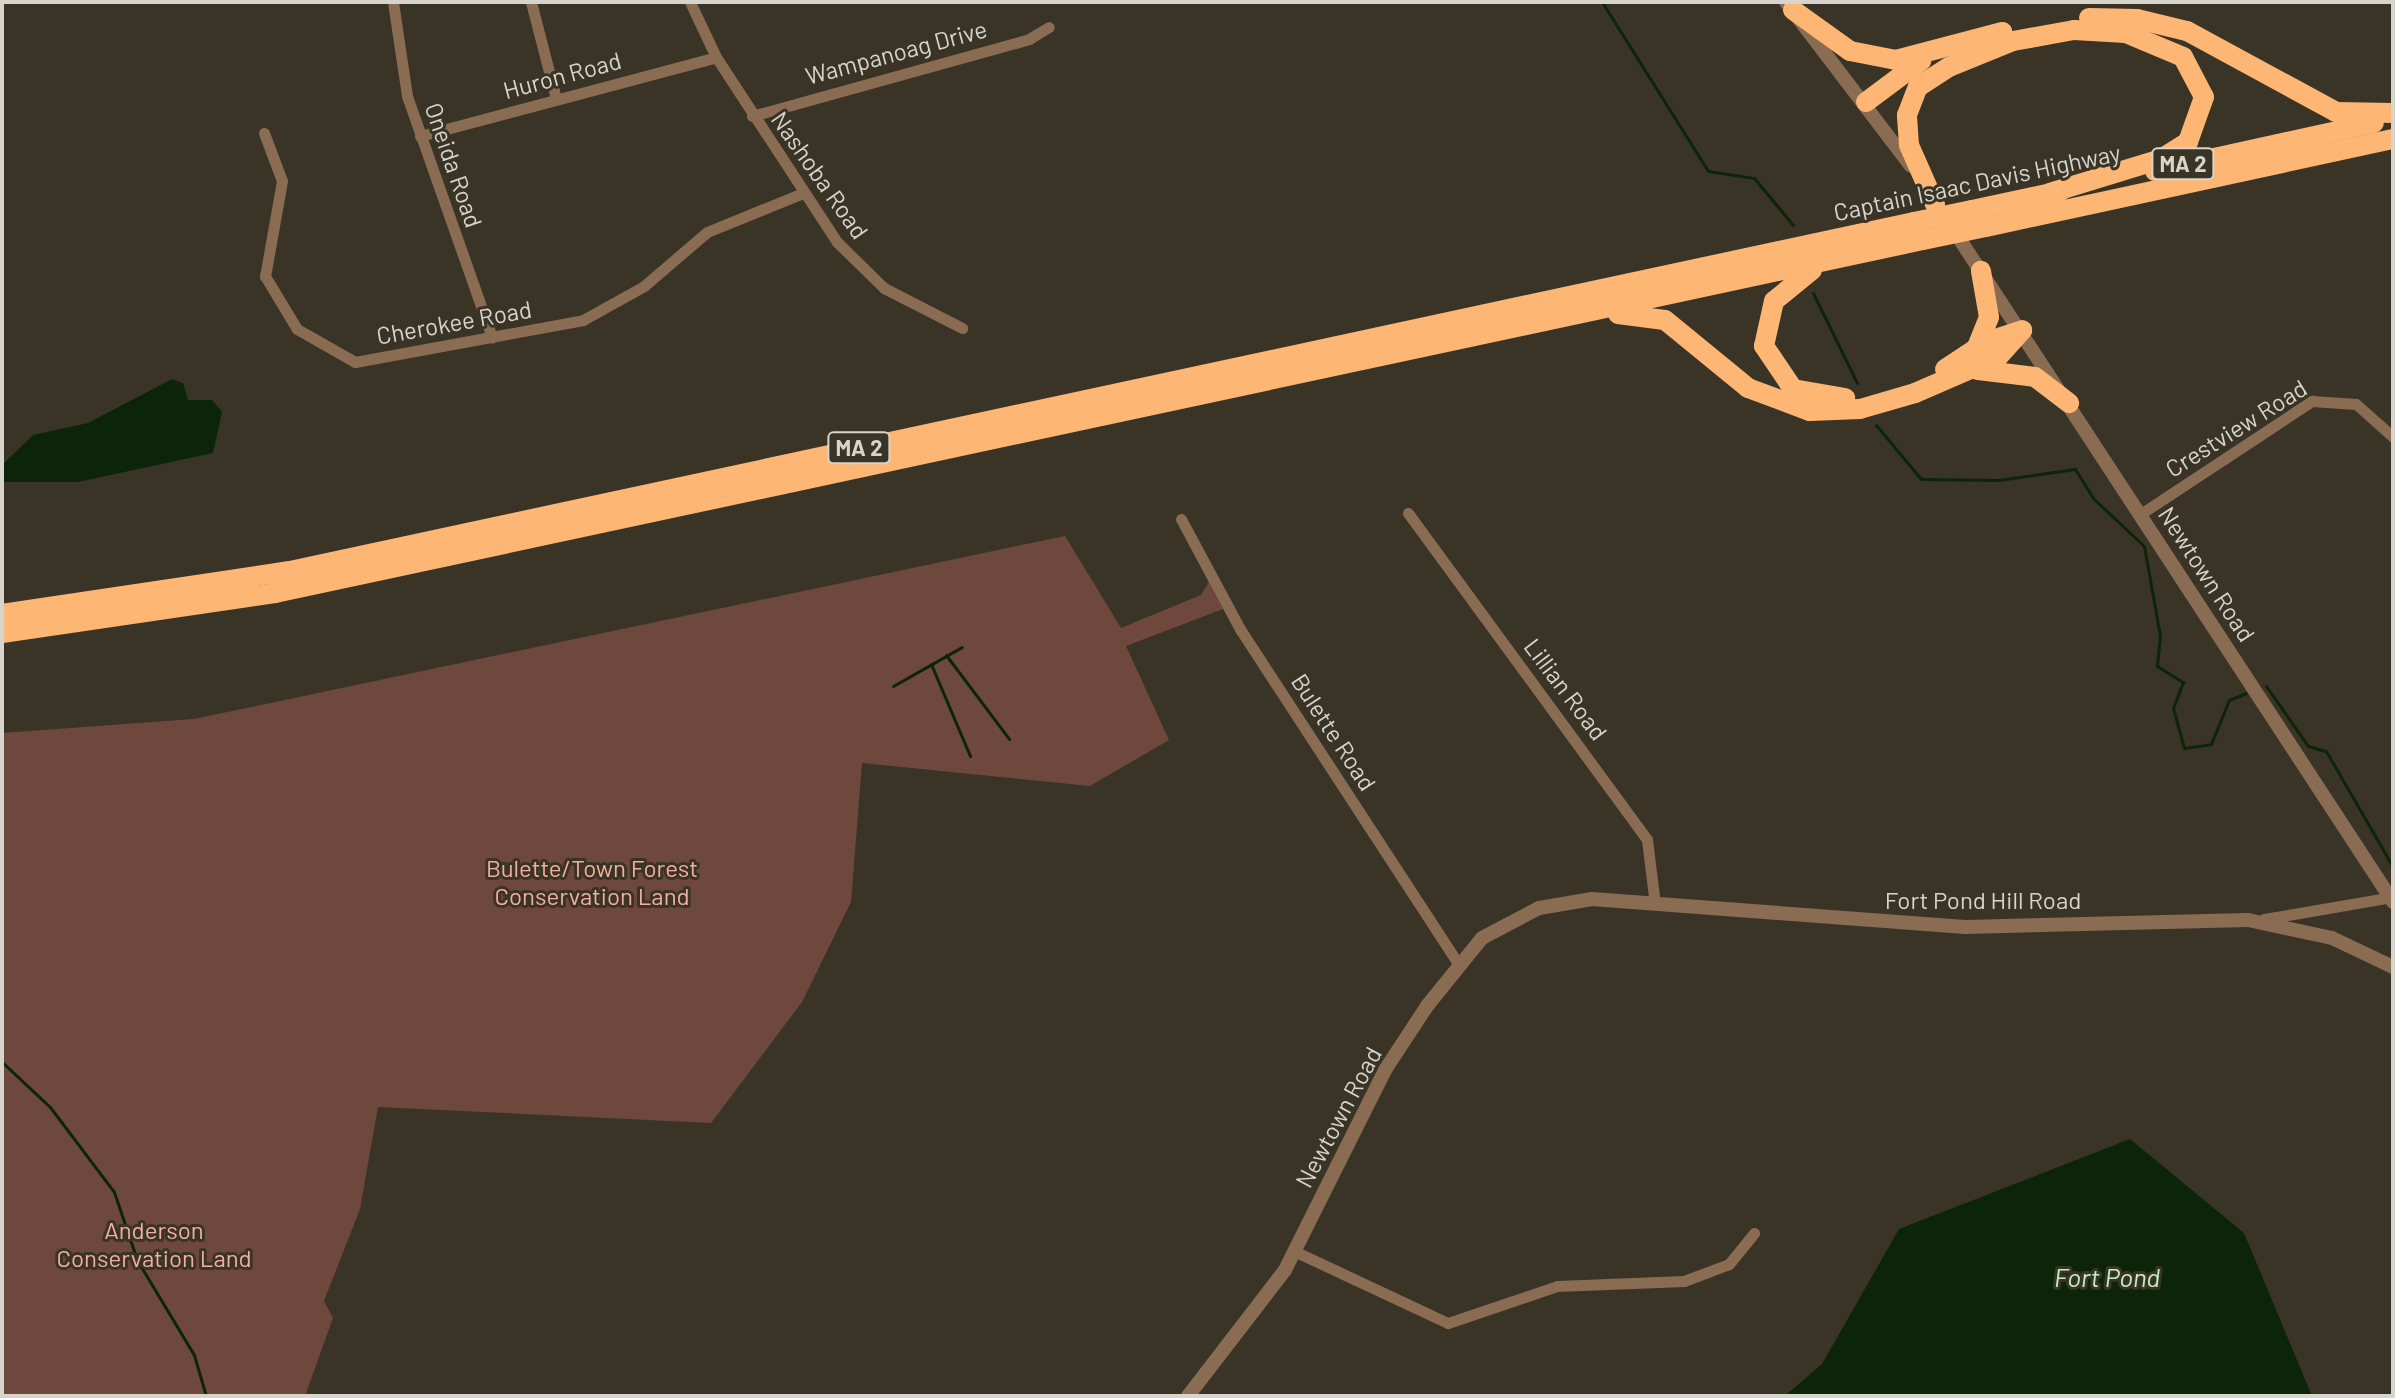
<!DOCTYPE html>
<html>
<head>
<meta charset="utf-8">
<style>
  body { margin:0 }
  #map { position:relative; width:2395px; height:1398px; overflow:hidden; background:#3a3427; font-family:Barlow,sans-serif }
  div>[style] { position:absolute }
  .green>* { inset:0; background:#6e483d }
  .water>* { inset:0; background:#0c2509 }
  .stream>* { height:3px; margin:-1.5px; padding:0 1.5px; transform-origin:1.5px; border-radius:1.5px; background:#0c2509 }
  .minor>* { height:11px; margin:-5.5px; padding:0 5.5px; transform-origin:5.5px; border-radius:5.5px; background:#8a6c52 }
  .tertiary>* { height:14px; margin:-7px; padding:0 7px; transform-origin:7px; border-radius:7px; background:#8a6c52 }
  .motorway>* { height:20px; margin:-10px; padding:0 10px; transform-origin:10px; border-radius:10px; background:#feb674 }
  .motorway-bridge>* { height:20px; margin:-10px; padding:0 10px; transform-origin:10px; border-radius:10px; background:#feb674 }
  span { translate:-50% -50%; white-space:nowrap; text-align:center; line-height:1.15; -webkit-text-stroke:6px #3a3427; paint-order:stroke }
  .shield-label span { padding:2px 6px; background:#3a3427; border:2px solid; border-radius:6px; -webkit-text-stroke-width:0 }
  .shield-label { font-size:22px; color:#d7d4cb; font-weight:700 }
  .street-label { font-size:24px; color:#d7d4cb }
  .park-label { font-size:24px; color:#f5ae9b }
  .water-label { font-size:26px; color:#c1f1bb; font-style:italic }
  .frame { position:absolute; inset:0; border:4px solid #d7d4cb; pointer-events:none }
</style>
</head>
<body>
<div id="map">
  <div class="green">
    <i style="clip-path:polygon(1065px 536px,1121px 628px,1201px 595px,1209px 582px,1223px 609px,1126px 646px,1169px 740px,1090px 786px,862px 763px,851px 902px,802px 1002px,711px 1123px,378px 1107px,360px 1209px,324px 1301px,333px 1318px,305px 1396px,2px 1396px,2px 733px,194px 719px)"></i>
  </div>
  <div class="water">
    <i style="clip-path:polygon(172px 379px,183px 383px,188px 400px,212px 400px,222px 412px,213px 453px,78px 482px,2px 482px,2px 465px,33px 435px,88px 423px)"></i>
    <i style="clip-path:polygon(2130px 1139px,2244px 1233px,2312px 1396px,1785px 1396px,1822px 1364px,1899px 1229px)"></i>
  </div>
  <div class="stream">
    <i style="left:1602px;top:2px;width:199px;rotate:57.9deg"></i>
    <i style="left:1708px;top:171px;width:47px;rotate:8.7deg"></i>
    <i style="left:1754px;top:178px;width:61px;rotate:50.3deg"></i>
    <i style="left:1813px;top:293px;width:100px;rotate:63.9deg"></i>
    <i style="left:1876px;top:425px;width:70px;rotate:50.2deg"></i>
    <i style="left:1921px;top:479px;width:77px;rotate:0.7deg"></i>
    <i style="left:1998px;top:480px;width:78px;rotate:-8.1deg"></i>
    <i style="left:2075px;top:469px;width:34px;rotate:58deg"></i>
    <i style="left:2093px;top:498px;width:70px;rotate:43.3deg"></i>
    <i style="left:2144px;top:546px;width:91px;rotate:79.9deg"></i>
    <i style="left:2160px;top:636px;width:30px;rotate:96deg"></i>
    <i style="left:2157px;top:666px;width:31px;rotate:32deg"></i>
    <i style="left:2183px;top:682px;width:28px;rotate:111deg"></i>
    <i style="left:2173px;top:708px;width:41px;rotate:74.6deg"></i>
    <i style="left:2184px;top:748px;width:27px;rotate:-8deg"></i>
    <i style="left:2211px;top:744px;width:48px;rotate:-67.8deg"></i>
    <i style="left:2229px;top:700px;width:18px;rotate:-22deg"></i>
    <i style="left:946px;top:655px;width:105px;rotate:53.1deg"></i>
    <i style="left:931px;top:664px;width:100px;rotate:67deg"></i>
    <i style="left:893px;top:686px;width:79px;rotate:-29.5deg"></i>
    <i style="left:2266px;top:686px;width:73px;rotate:55deg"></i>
    <i style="left:2308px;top:746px;width:19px;rotate:16deg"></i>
    <i style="left:2326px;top:751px;width:134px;rotate:60deg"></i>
    <i style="left:2px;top:1062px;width:66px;rotate:43.2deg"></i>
    <i style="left:50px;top:1107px;width:106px;rotate:53deg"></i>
    <i style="left:114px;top:1192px;width:72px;rotate:71.3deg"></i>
    <i style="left:137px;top:1260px;width:111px;rotate:59deg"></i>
    <i style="left:194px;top:1355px;width:43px;rotate:73.7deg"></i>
  </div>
  <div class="minor">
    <i style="left:393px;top:2px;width:95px;rotate:81.5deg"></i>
    <i style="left:407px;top:96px;width:256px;rotate:70.6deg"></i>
    <i style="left:531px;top:2px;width:100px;rotate:75.5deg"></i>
    <i style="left:690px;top:2px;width:61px;rotate:64.7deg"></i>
    <i style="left:716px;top:57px;width:221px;rotate:56.8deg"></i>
    <i style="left:837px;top:242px;width:66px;rotate:44.4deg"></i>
    <i style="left:884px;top:288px;width:88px;rotate:27.1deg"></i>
    <i style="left:752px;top:116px;width:288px;rotate:-15.5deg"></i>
    <i style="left:1029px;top:39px;width:23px;rotate:-31deg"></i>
    <i style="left:264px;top:133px;width:51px;rotate:69.4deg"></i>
    <i style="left:282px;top:181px;width:97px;rotate:100.1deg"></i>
    <i style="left:265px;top:276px;width:62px;rotate:58.9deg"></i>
    <i style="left:297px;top:329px;width:67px;rotate:29.6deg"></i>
    <i style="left:355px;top:362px;width:232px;rotate:-10.4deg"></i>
    <i style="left:583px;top:320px;width:70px;rotate:-29.1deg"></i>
    <i style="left:644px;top:286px;width:83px;rotate:-40.6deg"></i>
    <i style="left:707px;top:232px;width:104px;rotate:-22.1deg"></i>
    <i style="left:420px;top:136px;width:306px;rotate:-14.9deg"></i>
    <i style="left:1408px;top:513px;width:405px;rotate:53.8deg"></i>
    <i style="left:1647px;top:840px;width:64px;rotate:82.9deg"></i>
    <i style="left:2142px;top:513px;width:204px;rotate:-33.4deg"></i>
    <i style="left:2312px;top:401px;width:44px;rotate:3.9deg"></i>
    <i style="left:2356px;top:404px;width:50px;rotate:41.7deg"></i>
    <i style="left:1181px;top:519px;width:125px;rotate:61.8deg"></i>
    <i style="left:1240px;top:629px;width:399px;rotate:56.9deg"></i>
    <i style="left:2264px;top:919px;width:131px;rotate:-9.7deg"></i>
    <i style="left:1294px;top:1251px;width:170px;rotate:25.1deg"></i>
    <i style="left:1448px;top:1323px;width:115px;rotate:-18.7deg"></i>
    <i style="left:1557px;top:1286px;width:127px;rotate:-2.3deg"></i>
    <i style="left:1684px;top:1281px;width:48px;rotate:-20.7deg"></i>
    <i style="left:1729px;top:1264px;width:40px;rotate:-51deg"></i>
  </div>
  <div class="tertiary">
    <i style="left:1786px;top:2px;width:206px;rotate:52.7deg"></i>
    <i style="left:1951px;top:226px;width:808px;rotate:56.82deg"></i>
    <i style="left:1188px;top:1396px;width:159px;rotate:-52.4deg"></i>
    <i style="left:1285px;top:1270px;width:224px;rotate:-63.4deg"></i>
    <i style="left:1385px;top:1070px;width:77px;rotate:-56.7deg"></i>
    <i style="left:1427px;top:1006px;width:87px;rotate:-51deg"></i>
    <i style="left:1482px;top:938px;width:64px;rotate:-27.8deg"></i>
    <i style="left:1539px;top:908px;width:54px;rotate:-9.6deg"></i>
    <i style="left:1592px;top:899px;width:374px;rotate:4.3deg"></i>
    <i style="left:1965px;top:927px;width:283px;rotate:-1.4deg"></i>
    <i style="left:2248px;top:920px;width:86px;rotate:12.1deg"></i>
    <i style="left:2332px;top:938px;width:68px;rotate:25.4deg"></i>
  </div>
  <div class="motorway">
    <i style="left:1793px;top:10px;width:70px;rotate:35.7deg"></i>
    <i style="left:1850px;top:51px;width:47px;rotate:11.1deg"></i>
    <i style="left:1896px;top:60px;width:110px;rotate:-14.8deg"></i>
    <i style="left:2089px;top:18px;width:48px;rotate:1.2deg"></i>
    <i style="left:2137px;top:19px;width:51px;rotate:13.5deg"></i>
    <i style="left:2187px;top:31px;width:170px;rotate:28.5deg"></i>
    <i style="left:2336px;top:112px;width:57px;rotate:1deg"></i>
    <i style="left:1866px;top:102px;width:69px;rotate:-36.7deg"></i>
    <i style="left:2155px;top:171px;width:224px;rotate:-12.4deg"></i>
    <i style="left:1935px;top:204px;width:64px;rotate:-113.8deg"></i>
    <i style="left:1909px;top:145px;width:30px;rotate:-94deg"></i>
    <i style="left:1907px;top:115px;width:30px;rotate:-69deg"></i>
    <i style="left:1918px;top:87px;width:37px;rotate:-33deg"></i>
    <i style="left:1949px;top:67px;width:69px;rotate:-22.1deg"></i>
    <i style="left:2013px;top:41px;width:62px;rotate:-10.2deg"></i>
    <i style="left:2074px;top:30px;width:52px;rotate:3.3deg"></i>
    <i style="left:2126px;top:33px;width:62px;rotate:22.8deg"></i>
    <i style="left:2183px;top:57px;width:45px;rotate:62.3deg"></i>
    <i style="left:2204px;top:97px;width:48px;rotate:109.6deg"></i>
    <i style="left:2188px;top:142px;width:32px;rotate:148deg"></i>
    <i style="left:2161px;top:159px;width:116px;rotate:163deg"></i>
    <i style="left:1972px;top:210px;width:91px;rotate:-12.1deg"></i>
    <i style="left:1986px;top:227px;width:416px;rotate:-12.2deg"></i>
    <i style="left:1812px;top:270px;width:49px;rotate:140.8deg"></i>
    <i style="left:1774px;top:301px;width:46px;rotate:102.5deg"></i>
    <i style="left:1764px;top:346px;width:52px;rotate:56deg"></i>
    <i style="left:1793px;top:389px;width:53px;rotate:9.8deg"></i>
    <i style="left:1618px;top:314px;width:47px;rotate:7.3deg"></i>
    <i style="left:1665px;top:320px;width:107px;rotate:39.3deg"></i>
    <i style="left:1748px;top:388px;width:66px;rotate:20.4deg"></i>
    <i style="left:1810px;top:411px;width:50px;rotate:-2.3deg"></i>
    <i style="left:1860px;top:409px;width:57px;rotate:-16.2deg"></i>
    <i style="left:1915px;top:393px;width:90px;rotate:-23.4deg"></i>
    <i style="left:1998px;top:357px;width:36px;rotate:-48deg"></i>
    <i style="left:1977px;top:347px;width:32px;rotate:-68deg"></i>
    <i style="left:1989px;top:317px;width:47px;rotate:-99.9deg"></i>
    <i style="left:1945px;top:369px;width:49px;rotate:-33.4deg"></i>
    <i style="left:1986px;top:342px;width:38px;rotate:-18deg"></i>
    <i style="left:1978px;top:370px;width:57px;rotate:7deg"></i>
    <i style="left:2035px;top:377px;width:43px;rotate:37.4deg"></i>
    <i style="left:2px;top:614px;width:291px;rotate:-8.5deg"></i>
    <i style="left:290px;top:571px;width:1661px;rotate:-12.13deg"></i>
    <i style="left:2px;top:633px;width:276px;rotate:-8.3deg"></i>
    <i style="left:275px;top:593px;width:1685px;rotate:-12.09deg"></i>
  </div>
  <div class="motorway-bridge">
    <i style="left:1914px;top:222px;width:59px;rotate:-11.7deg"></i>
    <i style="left:1923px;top:240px;width:64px;rotate:-11.7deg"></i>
  </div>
  <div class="shield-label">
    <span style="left:2183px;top:164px">MA 2</span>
    <span style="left:859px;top:448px">MA 2</span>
  </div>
  <div class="street-label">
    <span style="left:896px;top:52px;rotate:-15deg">Wampanoag Drive</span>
    <span style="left:562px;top:75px;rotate:-15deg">Huron Road</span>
    <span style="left:454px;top:165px;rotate:71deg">Oneida Road</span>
    <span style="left:820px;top:175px;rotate:55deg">Nashoba Road</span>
    <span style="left:1977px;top:182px;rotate:-12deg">Captain Isaac Davis Highway</span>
    <span style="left:454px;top:322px;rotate:-10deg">Cherokee Road</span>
    <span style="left:2236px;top:428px;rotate:-32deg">Crestview Road</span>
    <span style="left:2207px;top:574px;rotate:57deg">Newtown Road</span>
    <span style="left:1566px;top:689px;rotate:53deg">Lillian Road</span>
    <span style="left:1334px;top:732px;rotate:57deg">Bulette Road</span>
    <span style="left:1983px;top:900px">Fort Pond Hill Road</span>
    <span style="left:1338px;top:1117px;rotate:-62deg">Newtown Road</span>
  </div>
  <div class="park-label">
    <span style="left:592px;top:882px">Bulette/Town Forest<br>Conservation Land</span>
    <span style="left:154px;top:1244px">Anderson<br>Conservation Land</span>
  </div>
  <div class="water-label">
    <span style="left:2107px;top:1277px">Fort Pond</span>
  </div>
  <div class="frame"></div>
</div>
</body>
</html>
